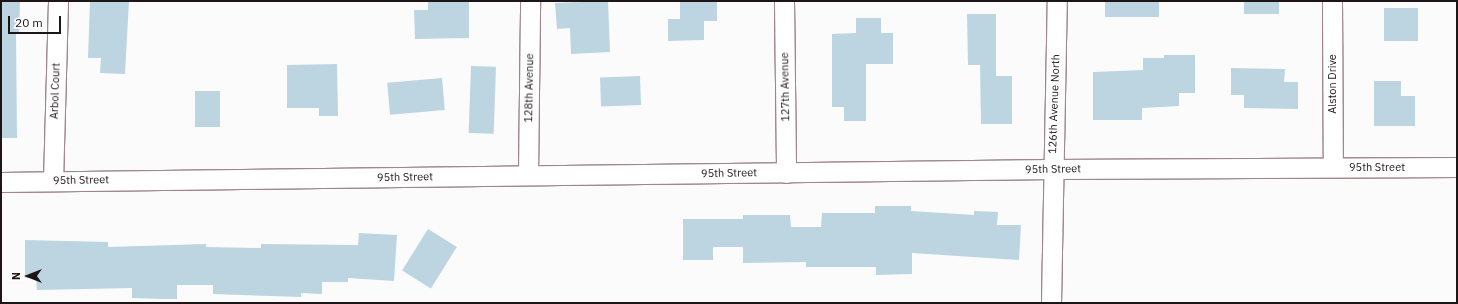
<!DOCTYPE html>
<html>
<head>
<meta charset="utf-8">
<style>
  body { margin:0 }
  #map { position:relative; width:1458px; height:304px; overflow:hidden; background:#fbfbfb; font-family:"IBM Plex Sans",sans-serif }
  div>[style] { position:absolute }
  .building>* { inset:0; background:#bcd5e1; transform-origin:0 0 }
  .roads { filter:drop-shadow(1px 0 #a0878c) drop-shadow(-1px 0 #a0878c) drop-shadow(0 1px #a0878c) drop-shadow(0 -1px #a0878c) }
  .minor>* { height:19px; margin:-9.5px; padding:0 9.5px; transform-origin:9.5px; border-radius:9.5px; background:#fff }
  span { translate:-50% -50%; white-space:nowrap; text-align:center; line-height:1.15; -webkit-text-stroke:3px #fff; paint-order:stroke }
  .street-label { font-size:11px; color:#1e1517 }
  .frame { position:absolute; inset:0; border:2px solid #1e1517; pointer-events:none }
  .north { position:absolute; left:8px; top:256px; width:40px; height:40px; -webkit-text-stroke:3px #fff; paint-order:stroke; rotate:270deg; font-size:11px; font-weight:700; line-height:16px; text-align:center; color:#1e1517 }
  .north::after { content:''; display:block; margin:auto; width:14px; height:18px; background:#1e1517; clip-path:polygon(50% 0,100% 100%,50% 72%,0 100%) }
  .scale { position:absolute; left:8px; top:16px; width:53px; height:18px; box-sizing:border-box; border:2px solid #1e1517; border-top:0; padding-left:5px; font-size:12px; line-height:14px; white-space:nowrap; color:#1e1517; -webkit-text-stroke:3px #fff; paint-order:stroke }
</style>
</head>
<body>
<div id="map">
  <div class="building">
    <i style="clip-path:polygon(1px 1px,20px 1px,19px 34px,16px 34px,17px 138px,1px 138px)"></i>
    <i style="clip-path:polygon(90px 1px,129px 1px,125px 74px,100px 73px,101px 58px,88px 58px)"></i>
    <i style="clip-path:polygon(428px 1px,469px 1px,469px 38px,415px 39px,414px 10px,428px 10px)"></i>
    <i style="clip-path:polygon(608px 1px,610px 52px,571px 54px,570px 28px,557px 29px,555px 3px)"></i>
    <i style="clip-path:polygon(680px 1px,717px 1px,717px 21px,704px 21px,704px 40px,668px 41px,668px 19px,680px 19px)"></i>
    <i style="left:1105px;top:1px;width:54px;height:16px"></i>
    <i style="left:1244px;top:1px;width:35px;height:13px"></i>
    <i style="left:1384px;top:8px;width:34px;height:33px"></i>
    <i style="clip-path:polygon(967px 14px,996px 14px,996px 76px,1012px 76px,1012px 124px,981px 124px,980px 65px,968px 65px)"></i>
    <i style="clip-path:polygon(856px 18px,881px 18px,881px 33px,893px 33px,893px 64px,866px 64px,866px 121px,844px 121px,844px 107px,832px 107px,832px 34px,856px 33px)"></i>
    <i style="clip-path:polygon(1164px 55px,1195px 55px,1195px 93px,1179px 93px,1179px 106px,1142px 108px,1142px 120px,1093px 120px,1093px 72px,1143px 70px,1143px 58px,1164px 58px)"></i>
    <i style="clip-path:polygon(337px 64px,338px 116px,319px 116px,319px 108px,287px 108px,287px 65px)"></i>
    <i style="left:471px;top:66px;width:25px;height:67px;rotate:2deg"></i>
    <i style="clip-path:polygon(1231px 68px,1285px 69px,1284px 82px,1298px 82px,1298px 109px,1244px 108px,1244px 95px,1231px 95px)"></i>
    <i style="left:640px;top:76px;width:29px;height:40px;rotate:88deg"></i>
    <i style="left:442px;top:78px;width:32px;height:55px;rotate:85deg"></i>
    <i style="clip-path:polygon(1374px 81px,1401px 81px,1401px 96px,1415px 96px,1415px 126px,1374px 126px)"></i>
    <i style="left:195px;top:91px;width:25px;height:36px"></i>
    <i style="clip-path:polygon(875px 206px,911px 206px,911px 211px,974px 215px,974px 211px,998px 212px,997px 225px,1021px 225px,1019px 260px,912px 253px,912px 274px,876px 275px,876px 267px,806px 267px,806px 262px,743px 263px,743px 247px,713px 247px,713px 260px,683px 260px,683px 219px,743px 219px,743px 215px,790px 215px,791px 227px,821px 227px,822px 213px,875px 213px)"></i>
    <i style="left:428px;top:229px;width:34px;height:49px;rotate:32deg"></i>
    <i style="clip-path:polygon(359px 233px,397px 235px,394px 281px,348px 278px,348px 282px,322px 282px,322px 294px,301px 293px,301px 297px,213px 294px,213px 285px,177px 285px,177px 299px,163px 299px,132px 298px,132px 288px,37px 290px,36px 278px,25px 278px,25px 240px,108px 242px,108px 247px,206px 244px,206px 247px,261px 248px,261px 244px,358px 245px)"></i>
  </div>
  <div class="roads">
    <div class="minor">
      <i style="left:784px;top:1px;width:172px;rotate:89.3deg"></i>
      <i style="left:1332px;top:1px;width:166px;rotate:89.7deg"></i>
      <i style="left:528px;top:175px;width:174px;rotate:-89.3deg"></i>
      <i style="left:53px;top:181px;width:180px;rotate:-88.4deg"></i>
      <i style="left:1px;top:182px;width:1051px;rotate:-0.71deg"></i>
      <i style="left:1052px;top:169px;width:405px;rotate:-0.3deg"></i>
      <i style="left:1051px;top:303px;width:302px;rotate:-88.9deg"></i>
    </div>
  </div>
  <div class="street-label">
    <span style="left:1332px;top:84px;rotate:-90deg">Alston Drive</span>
    <span style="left:785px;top:87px;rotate:-91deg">127th Avenue</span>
    <span style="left:529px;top:88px;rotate:-89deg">128th Avenue</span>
    <span style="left:55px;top:91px;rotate:-88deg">Arbol Court</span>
    <span style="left:1054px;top:104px;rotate:-88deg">126th Avenue North</span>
    <span style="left:1377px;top:167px">95th Street</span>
    <span style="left:1053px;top:169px;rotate:-1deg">95th Street</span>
    <span style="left:729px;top:173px;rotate:-1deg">95th Street</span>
    <span style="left:405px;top:177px;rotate:-1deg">95th Street</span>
    <span style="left:81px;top:180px;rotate:-1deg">95th Street</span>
  </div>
  <div class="frame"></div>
  <div class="north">N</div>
  <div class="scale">20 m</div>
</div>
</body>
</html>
